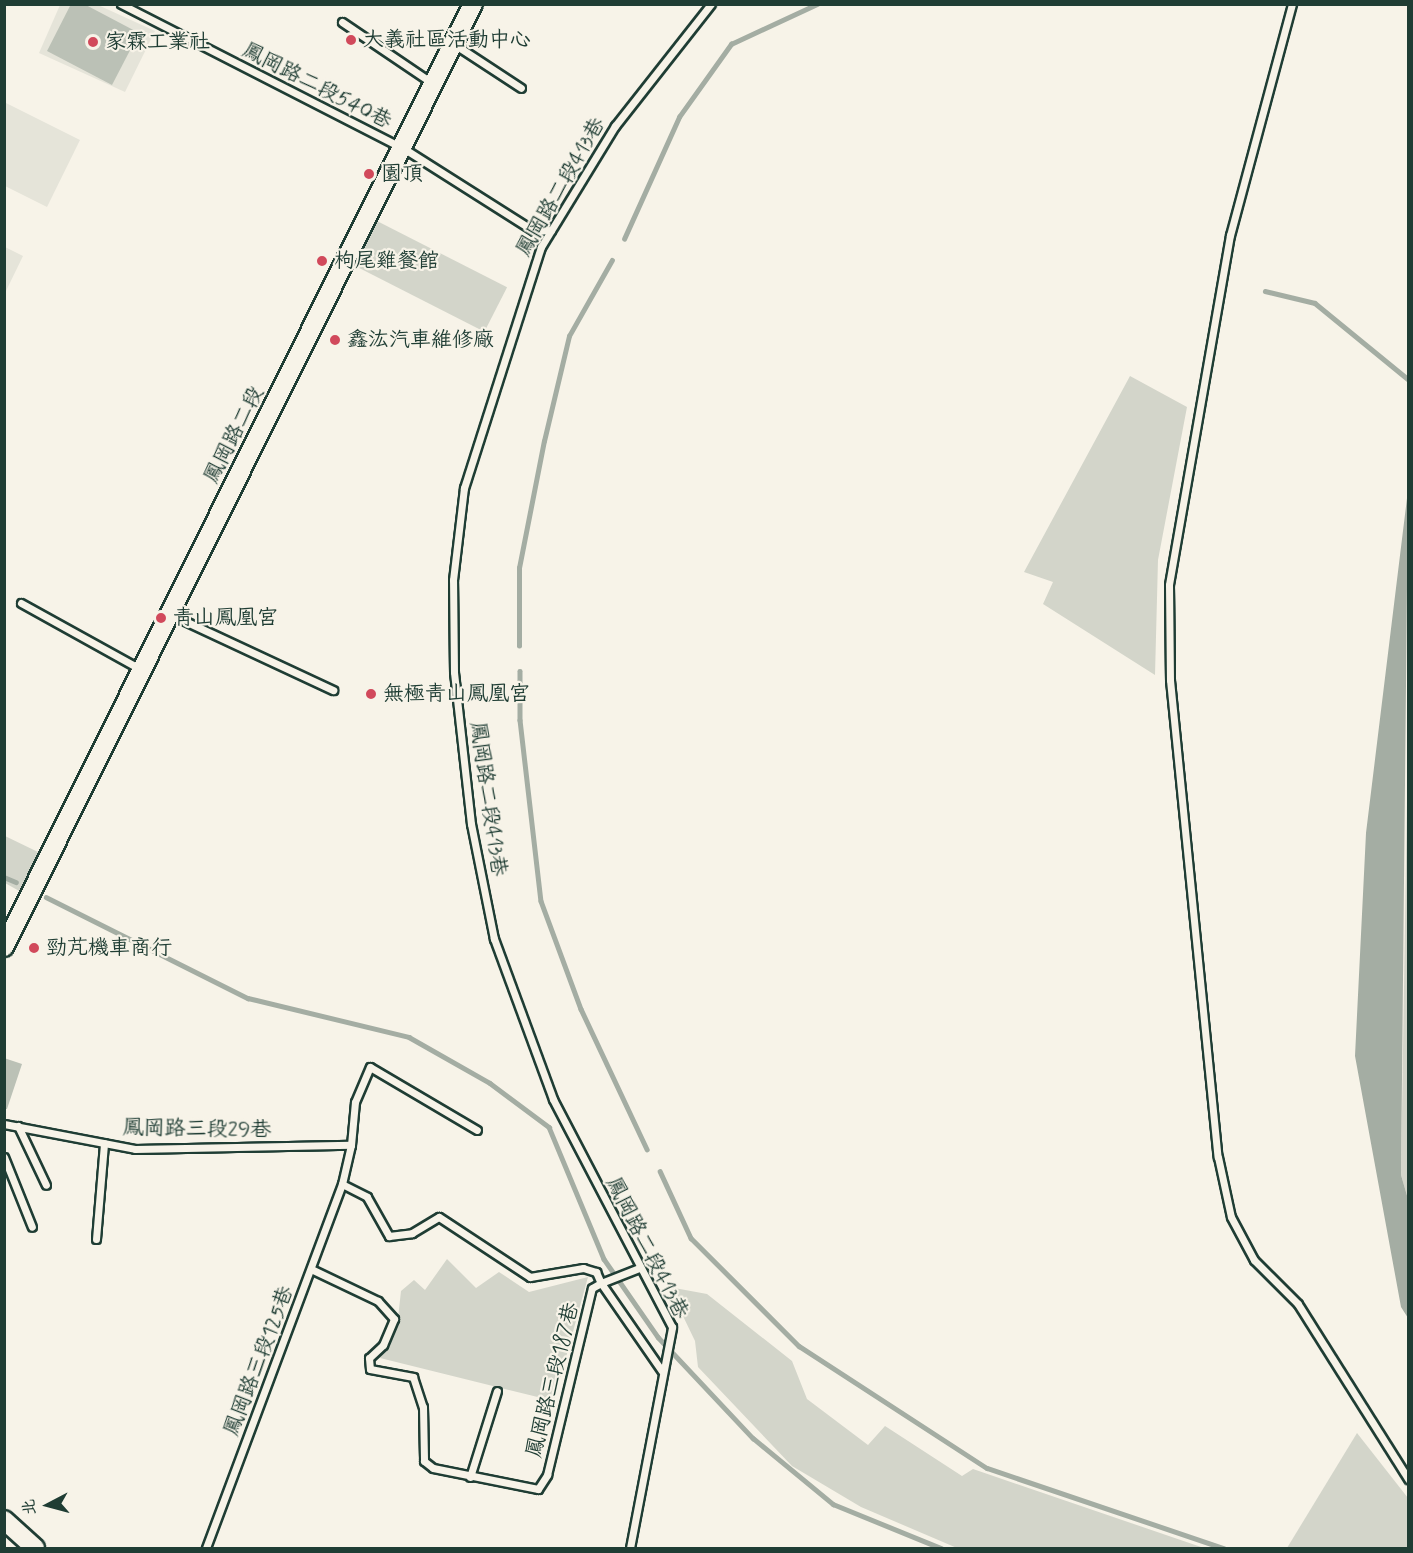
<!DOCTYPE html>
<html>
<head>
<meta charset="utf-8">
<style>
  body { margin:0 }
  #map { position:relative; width:1413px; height:1553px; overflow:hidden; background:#f7f3e8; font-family:Mynerve,"LXGW WenKai TC",sans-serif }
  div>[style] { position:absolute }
  .built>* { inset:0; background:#e5e4d9 }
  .green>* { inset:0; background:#d3d5ca; transform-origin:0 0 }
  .water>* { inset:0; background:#a4ada3 }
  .stream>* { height:4.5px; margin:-2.25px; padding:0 2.25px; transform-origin:2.25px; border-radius:2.25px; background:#a4ada3 }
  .building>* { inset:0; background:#bbc1b6 }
  .roads { filter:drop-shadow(2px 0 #1f3d34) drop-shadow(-2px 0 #1f3d34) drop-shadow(0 2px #1f3d34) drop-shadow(0 -2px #1f3d34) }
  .lane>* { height:7px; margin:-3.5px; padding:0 3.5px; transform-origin:3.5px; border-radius:3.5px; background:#f7f3e8 }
  .secondary>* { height:18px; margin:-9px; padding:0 9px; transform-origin:9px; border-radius:9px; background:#f7f3e8 }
  .dots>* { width:16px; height:16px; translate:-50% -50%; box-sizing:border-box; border:3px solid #f7f3e8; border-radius:50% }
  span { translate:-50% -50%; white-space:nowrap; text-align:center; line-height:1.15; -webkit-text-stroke:4.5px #f7f3e8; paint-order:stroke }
  .poi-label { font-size:21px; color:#1f3d34 }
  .left { translate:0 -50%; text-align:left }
  .street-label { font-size:21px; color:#1f3d34 }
  .frame { position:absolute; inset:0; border:6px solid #1f3d34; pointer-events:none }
  .north { position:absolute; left:18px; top:1475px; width:60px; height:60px; -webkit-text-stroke:4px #f7f3e8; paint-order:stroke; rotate:264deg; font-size:16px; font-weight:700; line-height:24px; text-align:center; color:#1f3d34 }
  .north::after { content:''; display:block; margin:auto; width:21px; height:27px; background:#1f3d34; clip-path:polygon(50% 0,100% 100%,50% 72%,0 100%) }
</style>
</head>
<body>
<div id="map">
  <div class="built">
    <i style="clip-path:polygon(60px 5px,98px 5px,155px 31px,125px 92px,39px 53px)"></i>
    <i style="clip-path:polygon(4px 102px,80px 140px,47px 207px,5px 186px)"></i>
    <i style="clip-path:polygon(5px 247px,23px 256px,5px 293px)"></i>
  </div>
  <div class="green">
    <i style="left:377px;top:221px;width:146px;height:50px;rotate:27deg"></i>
    <i style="clip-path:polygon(1130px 376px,1187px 407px,1158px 560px,1155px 675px,1043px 604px,1053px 582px,1024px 572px)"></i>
    <i style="clip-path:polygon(1408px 738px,1408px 1199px,1401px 1175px)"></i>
    <i style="clip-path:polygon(5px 836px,38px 852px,21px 892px,5px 883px)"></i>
    <i style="clip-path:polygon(447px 1259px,476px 1288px,499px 1272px,529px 1292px,588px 1277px,554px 1401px,380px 1358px,398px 1318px,401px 1291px,414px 1280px,425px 1290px)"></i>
    <i style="clip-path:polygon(669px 1287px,707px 1294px,792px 1361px,807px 1399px,868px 1445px,885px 1426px,962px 1476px,973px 1469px,1204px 1548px,957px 1548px,861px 1507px,792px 1466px,698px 1367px,695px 1341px)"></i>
    <i style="clip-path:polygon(1357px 1433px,1408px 1498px,1408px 1548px,1287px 1548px)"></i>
  </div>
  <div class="water">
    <i style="clip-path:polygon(1408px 490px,1401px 1175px,1408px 1199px,1408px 1318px,1401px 1307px,1355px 1056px,1366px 833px)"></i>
  </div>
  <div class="stream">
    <i style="left:624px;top:239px;width:134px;rotate:-65.7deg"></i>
    <i style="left:679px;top:117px;width:90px;rotate:-54.5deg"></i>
    <i style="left:731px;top:44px;width:95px;rotate:-24.9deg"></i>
    <i style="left:1265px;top:291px;width:51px;rotate:13.5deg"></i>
    <i style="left:1315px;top:303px;width:120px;rotate:39.3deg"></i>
    <i style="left:519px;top:646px;width:78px;rotate:-90deg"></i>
    <i style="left:519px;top:568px;width:129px;rotate:-78.9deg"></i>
    <i style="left:544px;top:441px;width:108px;rotate:-76.6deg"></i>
    <i style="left:569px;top:336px;width:87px;rotate:-60.5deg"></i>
    <i style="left:520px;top:671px;width:49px;rotate:90deg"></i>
    <i style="left:520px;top:720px;width:182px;rotate:83.4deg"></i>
    <i style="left:541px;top:901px;width:115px;rotate:69.7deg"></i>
    <i style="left:581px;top:1009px;width:155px;rotate:64.8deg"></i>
    <i style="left:4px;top:877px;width:13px;rotate:23deg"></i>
    <i style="left:46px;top:897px;width:226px;rotate:26.6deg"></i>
    <i style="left:248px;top:998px;width:166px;rotate:13.6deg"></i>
    <i style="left:409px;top:1037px;width:93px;rotate:29.6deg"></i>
    <i style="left:490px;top:1083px;width:74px;rotate:36.7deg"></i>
    <i style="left:549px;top:1127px;width:143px;rotate:67.4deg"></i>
    <i style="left:604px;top:1259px;width:95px;rotate:55.3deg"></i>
    <i style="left:658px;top:1337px;width:139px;rotate:46.8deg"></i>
    <i style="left:753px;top:1438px;width:104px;rotate:39.5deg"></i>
    <i style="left:833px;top:1504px;width:117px;rotate:22.2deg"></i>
    <i style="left:660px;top:1171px;width:74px;rotate:65.2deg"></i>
    <i style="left:691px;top:1238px;width:153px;rotate:45deg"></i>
    <i style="left:799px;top:1346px;width:224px;rotate:33deg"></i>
    <i style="left:987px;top:1468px;width:250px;rotate:18.7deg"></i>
  </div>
  <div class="building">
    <i style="clip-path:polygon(71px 4px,84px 4px,139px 33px,112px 85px,47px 51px)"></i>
    <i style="clip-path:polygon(4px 1058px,22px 1064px,7px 1109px,4px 1109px)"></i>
  </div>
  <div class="roads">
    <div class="lane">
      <i style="left:121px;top:4px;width:317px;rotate:27.1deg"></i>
      <i style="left:403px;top:148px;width:155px;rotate:32.4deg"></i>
      <i style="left:534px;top:231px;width:17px;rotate:-3deg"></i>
      <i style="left:1292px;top:4px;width:239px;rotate:105deg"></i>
      <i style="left:1230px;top:235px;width:355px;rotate:99.9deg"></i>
      <i style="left:1169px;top:585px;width:95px;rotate:89.4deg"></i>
      <i style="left:1170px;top:680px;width:479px;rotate:84.3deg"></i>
      <i style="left:1218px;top:1157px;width:61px;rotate:77.8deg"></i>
      <i style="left:1231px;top:1217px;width:49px;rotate:61.9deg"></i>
      <i style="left:1254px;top:1260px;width:62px;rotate:45deg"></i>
      <i style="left:1298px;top:1304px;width:207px;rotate:57.8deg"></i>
      <i style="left:342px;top:22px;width:109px;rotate:34.1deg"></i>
      <i style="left:454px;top:44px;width:80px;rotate:33.3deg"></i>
      <i style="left:21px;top:603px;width:138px;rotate:29deg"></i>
      <i style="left:172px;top:615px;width:178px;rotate:25deg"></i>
      <i style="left:4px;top:1124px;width:133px;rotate:10.8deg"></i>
      <i style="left:135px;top:1149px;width:216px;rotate:-1.1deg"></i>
      <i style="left:351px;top:1145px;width:40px;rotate:103deg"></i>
      <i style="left:342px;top:1184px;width:389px;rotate:110.5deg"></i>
      <i style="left:18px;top:1126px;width:65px;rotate:64.6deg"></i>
      <i style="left:351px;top:1145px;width:43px;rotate:-84.7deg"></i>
      <i style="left:355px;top:1102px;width:38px;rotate:-67deg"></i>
      <i style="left:370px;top:1067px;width:124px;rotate:30.5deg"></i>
      <i style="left:4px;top:1157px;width:75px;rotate:68.2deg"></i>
      <i style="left:342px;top:1184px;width:28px;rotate:27deg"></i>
      <i style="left:367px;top:1197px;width:45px;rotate:60.6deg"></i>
      <i style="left:389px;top:1236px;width:23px;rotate:-7deg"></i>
      <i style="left:412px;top:1233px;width:31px;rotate:-31deg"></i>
      <i style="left:439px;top:1217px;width:109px;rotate:33.4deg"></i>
      <i style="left:530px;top:1277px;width:54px;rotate:-9.6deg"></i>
      <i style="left:583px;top:1268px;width:14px;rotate:17deg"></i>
      <i style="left:596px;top:1272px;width:12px;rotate:66deg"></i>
      <i style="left:601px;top:1283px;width:41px;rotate:-21.5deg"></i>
      <i style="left:96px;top:1239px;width:96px;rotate:-85.2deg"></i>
      <i style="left:311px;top:1269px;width:74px;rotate:25.5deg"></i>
      <i style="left:378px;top:1301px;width:24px;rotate:48deg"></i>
      <i style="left:394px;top:1319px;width:28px;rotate:113deg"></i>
      <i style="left:383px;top:1345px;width:19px;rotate:137deg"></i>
      <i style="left:369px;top:1358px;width:11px;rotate:85deg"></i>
      <i style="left:370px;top:1369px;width:44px;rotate:10.5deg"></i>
      <i style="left:413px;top:1377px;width:32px;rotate:72deg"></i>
      <i style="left:423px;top:1407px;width:54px;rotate:88.9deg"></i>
      <i style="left:424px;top:1461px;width:11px;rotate:38deg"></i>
      <i style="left:433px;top:1468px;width:107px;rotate:11.3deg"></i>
      <i style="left:538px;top:1489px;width:17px;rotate:-57deg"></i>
      <i style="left:547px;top:1475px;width:192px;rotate:-76.5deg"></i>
      <i style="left:592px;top:1288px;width:10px;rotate:-29deg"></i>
      <i style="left:601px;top:1283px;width:107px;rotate:55.3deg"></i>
      <i style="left:470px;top:1477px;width:90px;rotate:-72.6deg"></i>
      <i style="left:630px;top:1548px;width:225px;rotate:-79.2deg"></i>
      <i style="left:672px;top:1327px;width:257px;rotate:-117.6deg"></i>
      <i style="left:553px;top:1099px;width:171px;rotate:-110.2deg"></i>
      <i style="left:494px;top:939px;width:117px;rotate:-101.3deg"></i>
      <i style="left:471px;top:824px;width:153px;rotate:-96.4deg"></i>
      <i style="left:454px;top:672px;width:92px;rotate:-90.6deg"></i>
      <i style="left:453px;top:580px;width:93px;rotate:-83.2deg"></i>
      <i style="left:464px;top:488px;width:253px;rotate:-72.3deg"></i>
      <i style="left:541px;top:247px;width:142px;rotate:-58.6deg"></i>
      <i style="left:615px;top:126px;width:155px;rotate:-51.8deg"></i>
    </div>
    <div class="secondary">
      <i style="left:4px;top:947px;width:1053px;rotate:-63.56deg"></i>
      <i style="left:4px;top:1520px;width:42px;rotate:42.1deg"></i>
    </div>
  </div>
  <div class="dots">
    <i style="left:351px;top:40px;background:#d1495b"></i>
    <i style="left:93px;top:42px;background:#d1495b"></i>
    <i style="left:369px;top:174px;background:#d1495b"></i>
    <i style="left:322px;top:261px;background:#d1495b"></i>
    <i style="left:335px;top:340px;background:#d1495b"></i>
    <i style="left:161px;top:618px;background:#d1495b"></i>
    <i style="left:371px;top:694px;background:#d1495b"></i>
    <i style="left:34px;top:948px;background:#d1495b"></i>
  </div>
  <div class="poi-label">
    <span class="left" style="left:363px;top:40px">大義社區活動中心</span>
    <span class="left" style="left:105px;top:42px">家霖工業社</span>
    <span class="left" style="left:381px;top:174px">園頂</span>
    <span class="left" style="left:334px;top:261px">枸尾雞餐館</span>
    <span class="left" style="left:347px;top:340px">鑫汯汽車維修廠</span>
    <span class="left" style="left:173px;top:618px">青山鳳凰宮</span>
    <span class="left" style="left:383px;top:694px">無極青山鳳凰宮</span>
    <span class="left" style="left:46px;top:948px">勁芃機車商行</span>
  </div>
  <div class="street-label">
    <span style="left:317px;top:86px;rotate:27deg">鳳岡路二段540巷</span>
    <span style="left:561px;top:187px;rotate:-60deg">鳳岡路二段413巷</span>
    <span style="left:234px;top:435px;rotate:-63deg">鳳岡路二段</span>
    <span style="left:488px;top:799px;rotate:82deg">鳳岡路二段413巷</span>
    <span style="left:197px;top:1129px;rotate:1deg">鳳岡路三段29巷</span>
    <span style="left:647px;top:1248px;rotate:63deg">鳳岡路二段413巷</span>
    <span style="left:259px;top:1361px;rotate:-69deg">鳳岡路三段125巷</span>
    <span style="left:553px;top:1380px;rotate:-76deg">鳳岡路三段187巷</span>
  </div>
  <div class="frame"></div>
  <div class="north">北</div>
</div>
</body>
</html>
